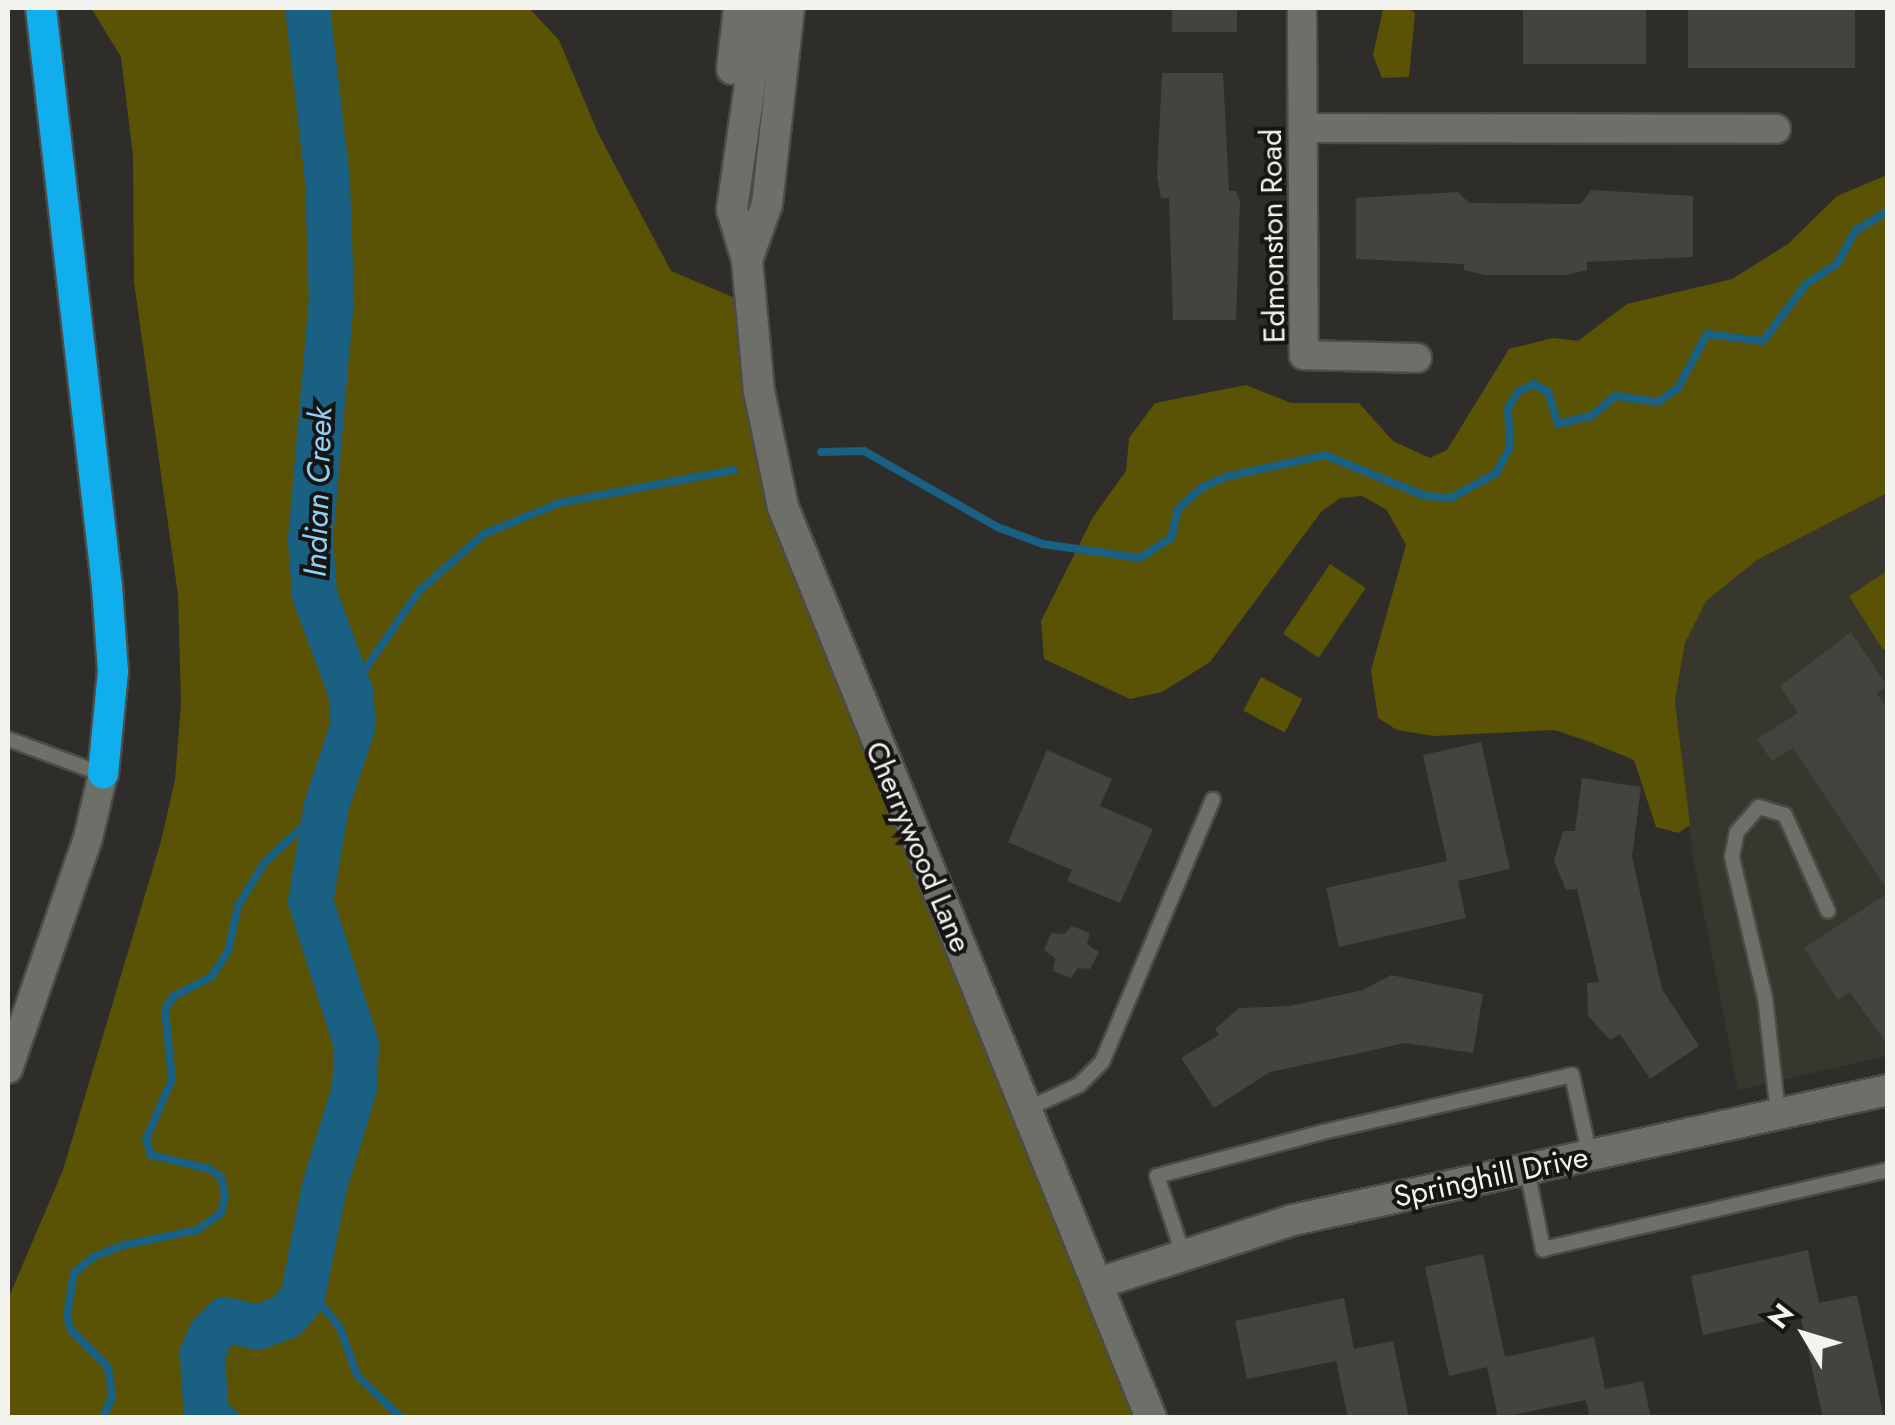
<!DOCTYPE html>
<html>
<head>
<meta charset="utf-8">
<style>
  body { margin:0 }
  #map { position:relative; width:1895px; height:1425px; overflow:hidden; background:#2e2d29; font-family:Jost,sans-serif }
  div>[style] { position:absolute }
  .built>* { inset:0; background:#38372d }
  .green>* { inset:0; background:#5a5205; transform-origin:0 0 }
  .stream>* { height:8px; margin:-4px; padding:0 4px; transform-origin:4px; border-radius:4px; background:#196082 }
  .river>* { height:45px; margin:-22.5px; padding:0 22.5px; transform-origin:22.5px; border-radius:22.5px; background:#196082 }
  .building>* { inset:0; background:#44443f; transform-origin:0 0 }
  .roads { filter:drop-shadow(2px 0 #4b4b47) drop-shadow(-2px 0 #4b4b47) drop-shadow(0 2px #4b4b47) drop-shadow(0 -2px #4b4b47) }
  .service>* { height:14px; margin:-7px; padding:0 7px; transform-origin:7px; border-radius:7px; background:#6f6f6a }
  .minor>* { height:28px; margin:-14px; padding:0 14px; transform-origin:14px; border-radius:14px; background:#6f6f6a }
  .tertiary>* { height:30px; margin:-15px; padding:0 15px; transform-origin:15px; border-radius:15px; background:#6f6f6a }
  .motorway>* { height:30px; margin:-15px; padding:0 15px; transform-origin:15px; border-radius:15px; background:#10aeed }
  span { translate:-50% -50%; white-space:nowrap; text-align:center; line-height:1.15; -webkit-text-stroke:8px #161513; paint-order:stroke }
  .street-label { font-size:30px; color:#f2f2ef }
  .water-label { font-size:32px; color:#90d0f4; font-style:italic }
  .frame { position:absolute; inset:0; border:10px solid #f2f2ef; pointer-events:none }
  .north { position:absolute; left:1755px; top:1285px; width:100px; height:100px; -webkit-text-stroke:8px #161513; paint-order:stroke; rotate:308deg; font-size:28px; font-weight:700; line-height:40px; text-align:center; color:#f2f2ef }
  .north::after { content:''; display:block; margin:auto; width:35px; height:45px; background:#f2f2ef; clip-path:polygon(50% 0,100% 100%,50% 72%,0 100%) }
</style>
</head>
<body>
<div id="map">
  <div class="built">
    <i style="clip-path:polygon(1887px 493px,1887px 1056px,1738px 1090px,1693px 857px,1675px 701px,1685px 643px,1706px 600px,1757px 560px)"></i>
  </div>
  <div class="green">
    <i style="clip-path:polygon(91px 8px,529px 8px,559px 40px,598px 133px,671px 271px,747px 303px,773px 461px,1151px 1417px,8px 1418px,8px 1299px,63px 1170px,161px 841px,175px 780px,181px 704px,178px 595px,134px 282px,133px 156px,121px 57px)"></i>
    <i style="clip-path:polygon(1407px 8px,1415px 13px,1409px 77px,1382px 78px,1373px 55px,1383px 9px)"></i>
    <i style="clip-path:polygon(1887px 175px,1887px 493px,1757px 560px,1706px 601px,1685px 643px,1675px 701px,1690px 825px,1678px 833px,1656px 827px,1634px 760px,1590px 742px,1555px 730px,1434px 736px,1397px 730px,1378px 718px,1371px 670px,1406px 545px,1387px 510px,1362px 496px,1340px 498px,1321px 512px,1210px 662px,1162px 692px,1130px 699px,1044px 659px,1041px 621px,1093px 517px,1126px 471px,1129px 438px,1155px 403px,1246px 385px,1291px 403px,1359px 403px,1393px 441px,1430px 458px,1447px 450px,1509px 349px,1553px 338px,1578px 341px,1627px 304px,1732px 279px,1788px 244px,1837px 196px)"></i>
    <i style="left:1330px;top:564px;width:43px;height:84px;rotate:34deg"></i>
    <i style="clip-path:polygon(1887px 571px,1887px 647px,1883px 650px,1849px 596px)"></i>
    <i style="left:1261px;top:677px;width:47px;height:38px;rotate:28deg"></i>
  </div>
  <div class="stream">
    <i style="left:821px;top:452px;width:43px;rotate:-1.3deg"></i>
    <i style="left:864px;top:451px;width:153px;rotate:29.7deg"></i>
    <i style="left:997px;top:527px;width:49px;rotate:20.3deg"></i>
    <i style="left:1043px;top:544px;width:98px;rotate:8.2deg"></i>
    <i style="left:1140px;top:558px;width:37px;rotate:-33deg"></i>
    <i style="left:1171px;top:538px;width:30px;rotate:-76deg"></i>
    <i style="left:1178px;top:509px;width:31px;rotate:-42deg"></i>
    <i style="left:1201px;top:488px;width:26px;rotate:-25deg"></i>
    <i style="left:1225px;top:477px;width:102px;rotate:-12.4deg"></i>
    <i style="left:1325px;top:455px;width:108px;rotate:22.3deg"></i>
    <i style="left:1425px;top:496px;width:26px;rotate:4deg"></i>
    <i style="left:1451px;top:498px;width:51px;rotate:-29.1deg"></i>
    <i style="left:1496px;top:473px;width:29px;rotate:-61deg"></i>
    <i style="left:1510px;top:448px;width:40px;rotate:-92.9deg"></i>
    <i style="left:1508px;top:408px;width:19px;rotate:-58deg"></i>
    <i style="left:1518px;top:392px;width:18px;rotate:-27deg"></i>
    <i style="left:1534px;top:384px;width:16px;rotate:30deg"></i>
    <i style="left:1548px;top:392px;width:34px;rotate:73deg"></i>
    <i style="left:1558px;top:424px;width:36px;rotate:-14deg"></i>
    <i style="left:1593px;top:415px;width:29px;rotate:-41deg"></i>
    <i style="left:1615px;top:396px;width:43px;rotate:7.9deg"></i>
    <i style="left:1658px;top:402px;width:24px;rotate:-35deg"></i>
    <i style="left:1678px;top:388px;width:61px;rotate:-61.8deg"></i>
    <i style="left:1707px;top:334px;width:56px;rotate:7.1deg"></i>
    <i style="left:1763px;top:341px;width:71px;rotate:-53deg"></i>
    <i style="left:1806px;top:284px;width:37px;rotate:-33deg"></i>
    <i style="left:1837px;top:264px;width:38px;rotate:-61deg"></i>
    <i style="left:1855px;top:231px;width:39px;rotate:-31deg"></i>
    <i style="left:350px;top:691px;width:121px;rotate:-55.4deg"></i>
    <i style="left:419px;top:591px;width:86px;rotate:-41.2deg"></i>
    <i style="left:484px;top:534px;width:81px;rotate:-22.5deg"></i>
    <i style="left:559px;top:503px;width:178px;rotate:-10.7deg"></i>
    <i style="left:302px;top:1297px;width:25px;rotate:27deg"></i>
    <i style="left:324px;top:1308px;width:26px;rotate:51deg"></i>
    <i style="left:340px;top:1328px;width:50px;rotate:70.1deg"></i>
    <i style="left:357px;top:1375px;width:62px;rotate:44.3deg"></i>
    <i style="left:204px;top:1388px;width:45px;rotate:41.4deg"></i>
    <i style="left:103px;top:1418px;width:23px;rotate:-67deg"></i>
    <i style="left:112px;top:1397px;width:30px;rotate:-98deg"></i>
    <i style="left:108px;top:1367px;width:52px;rotate:-135deg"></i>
    <i style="left:71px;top:1330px;width:15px;rotate:-106deg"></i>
    <i style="left:67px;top:1316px;width:44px;rotate:-80.8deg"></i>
    <i style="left:74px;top:1273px;width:25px;rotate:-40deg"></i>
    <i style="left:93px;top:1257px;width:34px;rotate:-21deg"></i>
    <i style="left:125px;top:1245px;width:74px;rotate:-11.8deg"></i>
    <i style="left:197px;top:1230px;width:29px;rotate:-35deg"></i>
    <i style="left:221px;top:1213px;width:17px;rotate:-77deg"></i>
    <i style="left:225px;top:1196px;width:19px;rotate:-102deg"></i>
    <i style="left:221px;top:1177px;width:14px;rotate:-144deg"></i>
    <i style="left:210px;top:1169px;width:61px;rotate:-166.7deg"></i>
    <i style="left:151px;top:1155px;width:17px;rotate:-107deg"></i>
    <i style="left:146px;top:1139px;width:64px;rotate:-66.2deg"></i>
    <i style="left:172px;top:1080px;width:71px;rotate:-95.6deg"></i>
    <i style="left:165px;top:1009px;width:16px;rotate:-55deg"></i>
    <i style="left:174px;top:996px;width:42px;rotate:-27.2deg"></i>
    <i style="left:211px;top:977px;width:30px;rotate:-56deg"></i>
    <i style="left:228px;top:952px;width:47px;rotate:-77.7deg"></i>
    <i style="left:238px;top:906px;width:50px;rotate:-58.8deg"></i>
    <i style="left:264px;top:863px;width:85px;rotate:-43.1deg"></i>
  </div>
  <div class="river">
    <i style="left:206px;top:1418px;width:65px;rotate:-93.5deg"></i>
    <i style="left:202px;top:1353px;width:22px;rotate:-66deg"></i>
    <i style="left:211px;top:1333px;width:20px;rotate:-45deg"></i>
    <i style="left:225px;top:1319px;width:33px;rotate:14deg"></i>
    <i style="left:257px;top:1327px;width:31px;rotate:-21deg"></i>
    <i style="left:286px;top:1316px;width:25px;rotate:-50deg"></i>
    <i style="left:302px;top:1297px;width:113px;rotate:-78.8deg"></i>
    <i style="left:324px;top:1186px;width:102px;rotate:-73deg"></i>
    <i style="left:354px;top:1088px;width:44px;rotate:-87.4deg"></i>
    <i style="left:356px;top:1044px;width:150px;rotate:-107.8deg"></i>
    <i style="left:310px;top:901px;width:97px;rotate:-80.5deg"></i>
    <i style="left:326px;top:805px;width:85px;rotate:-71.6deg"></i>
    <i style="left:353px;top:724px;width:33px;rotate:-95deg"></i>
    <i style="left:350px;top:691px;width:103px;rotate:-110.4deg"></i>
    <i style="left:314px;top:594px;width:55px;rotate:-94.2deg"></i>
    <i style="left:310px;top:539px;width:240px;rotate:-85deg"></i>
    <i style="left:331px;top:300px;width:120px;rotate:-91.9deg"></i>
    <i style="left:327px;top:180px;width:173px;rotate:-96.6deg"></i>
  </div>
  <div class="building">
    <i style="left:1172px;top:8px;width:65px;height:24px"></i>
    <i style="left:1523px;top:8px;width:123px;height:56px"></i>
    <i style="left:1688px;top:8px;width:167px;height:60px"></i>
    <i style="clip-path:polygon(1162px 73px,1223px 73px,1229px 191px,1236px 191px,1240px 201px,1236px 320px,1173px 320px,1169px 198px,1161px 198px,1157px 176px)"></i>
    <i style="clip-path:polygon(1591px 190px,1693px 196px,1693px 257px,1587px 262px,1587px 270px,1566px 275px,1485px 275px,1464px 270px,1464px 264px,1356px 259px,1356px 198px,1458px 192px,1469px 203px,1581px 204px)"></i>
    <i style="clip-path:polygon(1851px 632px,1887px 686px,1877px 693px,1888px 710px,1888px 891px,1793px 748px,1772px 761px,1757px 739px,1798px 713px,1780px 686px)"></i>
    <i style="clip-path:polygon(1481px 742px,1510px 869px,1458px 881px,1466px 918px,1339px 947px,1326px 888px,1447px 861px,1423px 755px)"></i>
    <i style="clip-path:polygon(1047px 750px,1112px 779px,1100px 806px,1153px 829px,1120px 903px,1067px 881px,1072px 870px,1008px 842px)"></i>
    <i style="clip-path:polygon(1582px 778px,1641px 787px,1632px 857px,1662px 989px,1699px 1046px,1650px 1079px,1620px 1034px,1610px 1040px,1588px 1016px,1587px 983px,1599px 982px,1577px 889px,1566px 890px,1554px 861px,1563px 831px,1575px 831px)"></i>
    <i style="clip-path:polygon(1888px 893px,1888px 1045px,1850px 992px,1838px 1000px,1804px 948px)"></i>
    <i style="clip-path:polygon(1072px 926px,1090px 933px,1087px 944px,1099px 952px,1090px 969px,1078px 968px,1071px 978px,1053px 971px,1055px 958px,1044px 950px,1051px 933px,1064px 934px)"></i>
    <i style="clip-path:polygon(1391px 975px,1483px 994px,1473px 1053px,1405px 1043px,1341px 1057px,1270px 1072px,1214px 1108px,1181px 1058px,1219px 1035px,1215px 1029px,1239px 1008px,1290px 1006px,1363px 990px)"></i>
    <i style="clip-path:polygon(1808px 1250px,1819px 1303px,1857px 1295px,1884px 1418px,1823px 1418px,1800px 1314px,1703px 1335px,1691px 1276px)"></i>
    <i style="clip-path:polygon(1483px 1254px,1505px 1357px,1594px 1337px,1605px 1389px,1643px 1381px,1651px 1418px,1590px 1418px,1586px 1400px,1498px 1418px,1487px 1367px,1449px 1376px,1425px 1267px)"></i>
    <i style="clip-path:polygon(1344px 1298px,1354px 1349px,1393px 1341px,1409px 1418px,1348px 1418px,1336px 1361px,1247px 1379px,1235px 1321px)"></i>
  </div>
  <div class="roads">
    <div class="service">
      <i style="left:8px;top:739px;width:100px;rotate:20.4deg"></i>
      <i style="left:1027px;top:1109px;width:57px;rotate:-24.8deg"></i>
      <i style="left:1079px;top:1085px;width:33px;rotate:-45deg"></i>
      <i style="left:1102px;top:1062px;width:285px;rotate:-67.1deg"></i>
      <i style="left:1778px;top:1113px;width:116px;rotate:-96.4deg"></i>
      <i style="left:1765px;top:998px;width:145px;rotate:-103.2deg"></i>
      <i style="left:1732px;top:857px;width:25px;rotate:-79deg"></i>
      <i style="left:1737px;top:832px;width:33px;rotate:-49deg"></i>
      <i style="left:1759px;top:807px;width:27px;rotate:17deg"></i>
      <i style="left:1785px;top:815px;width:105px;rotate:65.9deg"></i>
      <i style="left:1527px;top:1170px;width:81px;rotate:78.6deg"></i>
      <i style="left:1543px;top:1249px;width:354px;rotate:-12.9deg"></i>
      <i style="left:1182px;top:1251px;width:79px;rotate:-108.4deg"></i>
      <i style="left:1157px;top:1176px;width:172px;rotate:-14.8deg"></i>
      <i style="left:1323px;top:1132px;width:255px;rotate:-12.9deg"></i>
      <i style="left:1572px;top:1075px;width:83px;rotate:77.5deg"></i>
    </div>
    <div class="minor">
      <i style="left:1302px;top:8px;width:347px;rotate:89.7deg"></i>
      <i style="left:1304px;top:355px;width:113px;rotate:1.5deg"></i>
      <i style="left:1303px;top:128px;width:473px;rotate:0.1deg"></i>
      <i style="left:8px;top:1069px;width:244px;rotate:-70.9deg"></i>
      <i style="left:88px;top:838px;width:66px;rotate:-76.8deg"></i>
    </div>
    <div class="tertiary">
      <i style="left:761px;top:8px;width:204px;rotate:98.2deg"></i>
      <i style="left:732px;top:210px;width:52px;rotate:73.3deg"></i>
      <i style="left:747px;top:260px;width:132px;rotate:84.8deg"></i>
      <i style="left:759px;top:391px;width:118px;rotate:78.3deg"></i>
      <i style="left:783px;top:507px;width:983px;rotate:68deg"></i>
      <i style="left:732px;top:69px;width:61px;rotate:-83.5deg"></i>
      <i style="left:747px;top:260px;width:59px;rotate:-70.3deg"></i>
      <i style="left:767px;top:204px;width:197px;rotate:-83.6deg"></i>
      <i style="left:1099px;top:1283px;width:204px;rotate:-18deg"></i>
      <i style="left:1293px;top:1220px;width:609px;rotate:-12.32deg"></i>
    </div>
    <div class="motorway">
      <i style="left:41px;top:8px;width:582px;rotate:83.49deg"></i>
      <i style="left:107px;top:586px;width:85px;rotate:86deg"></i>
      <i style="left:113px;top:671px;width:103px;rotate:95.5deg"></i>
    </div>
  </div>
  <div class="street-label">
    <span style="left:1273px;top:236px;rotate:-91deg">Edmonston Road</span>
    <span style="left:918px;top:847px;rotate:67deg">Cherrywood Lane</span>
    <span style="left:1491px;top:1177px;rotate:-12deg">Springhill Drive</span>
  </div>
  <div class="water-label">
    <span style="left:318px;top:492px;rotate:-88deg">Indian Creek</span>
  </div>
  <div class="frame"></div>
  <div class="north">N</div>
</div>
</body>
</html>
